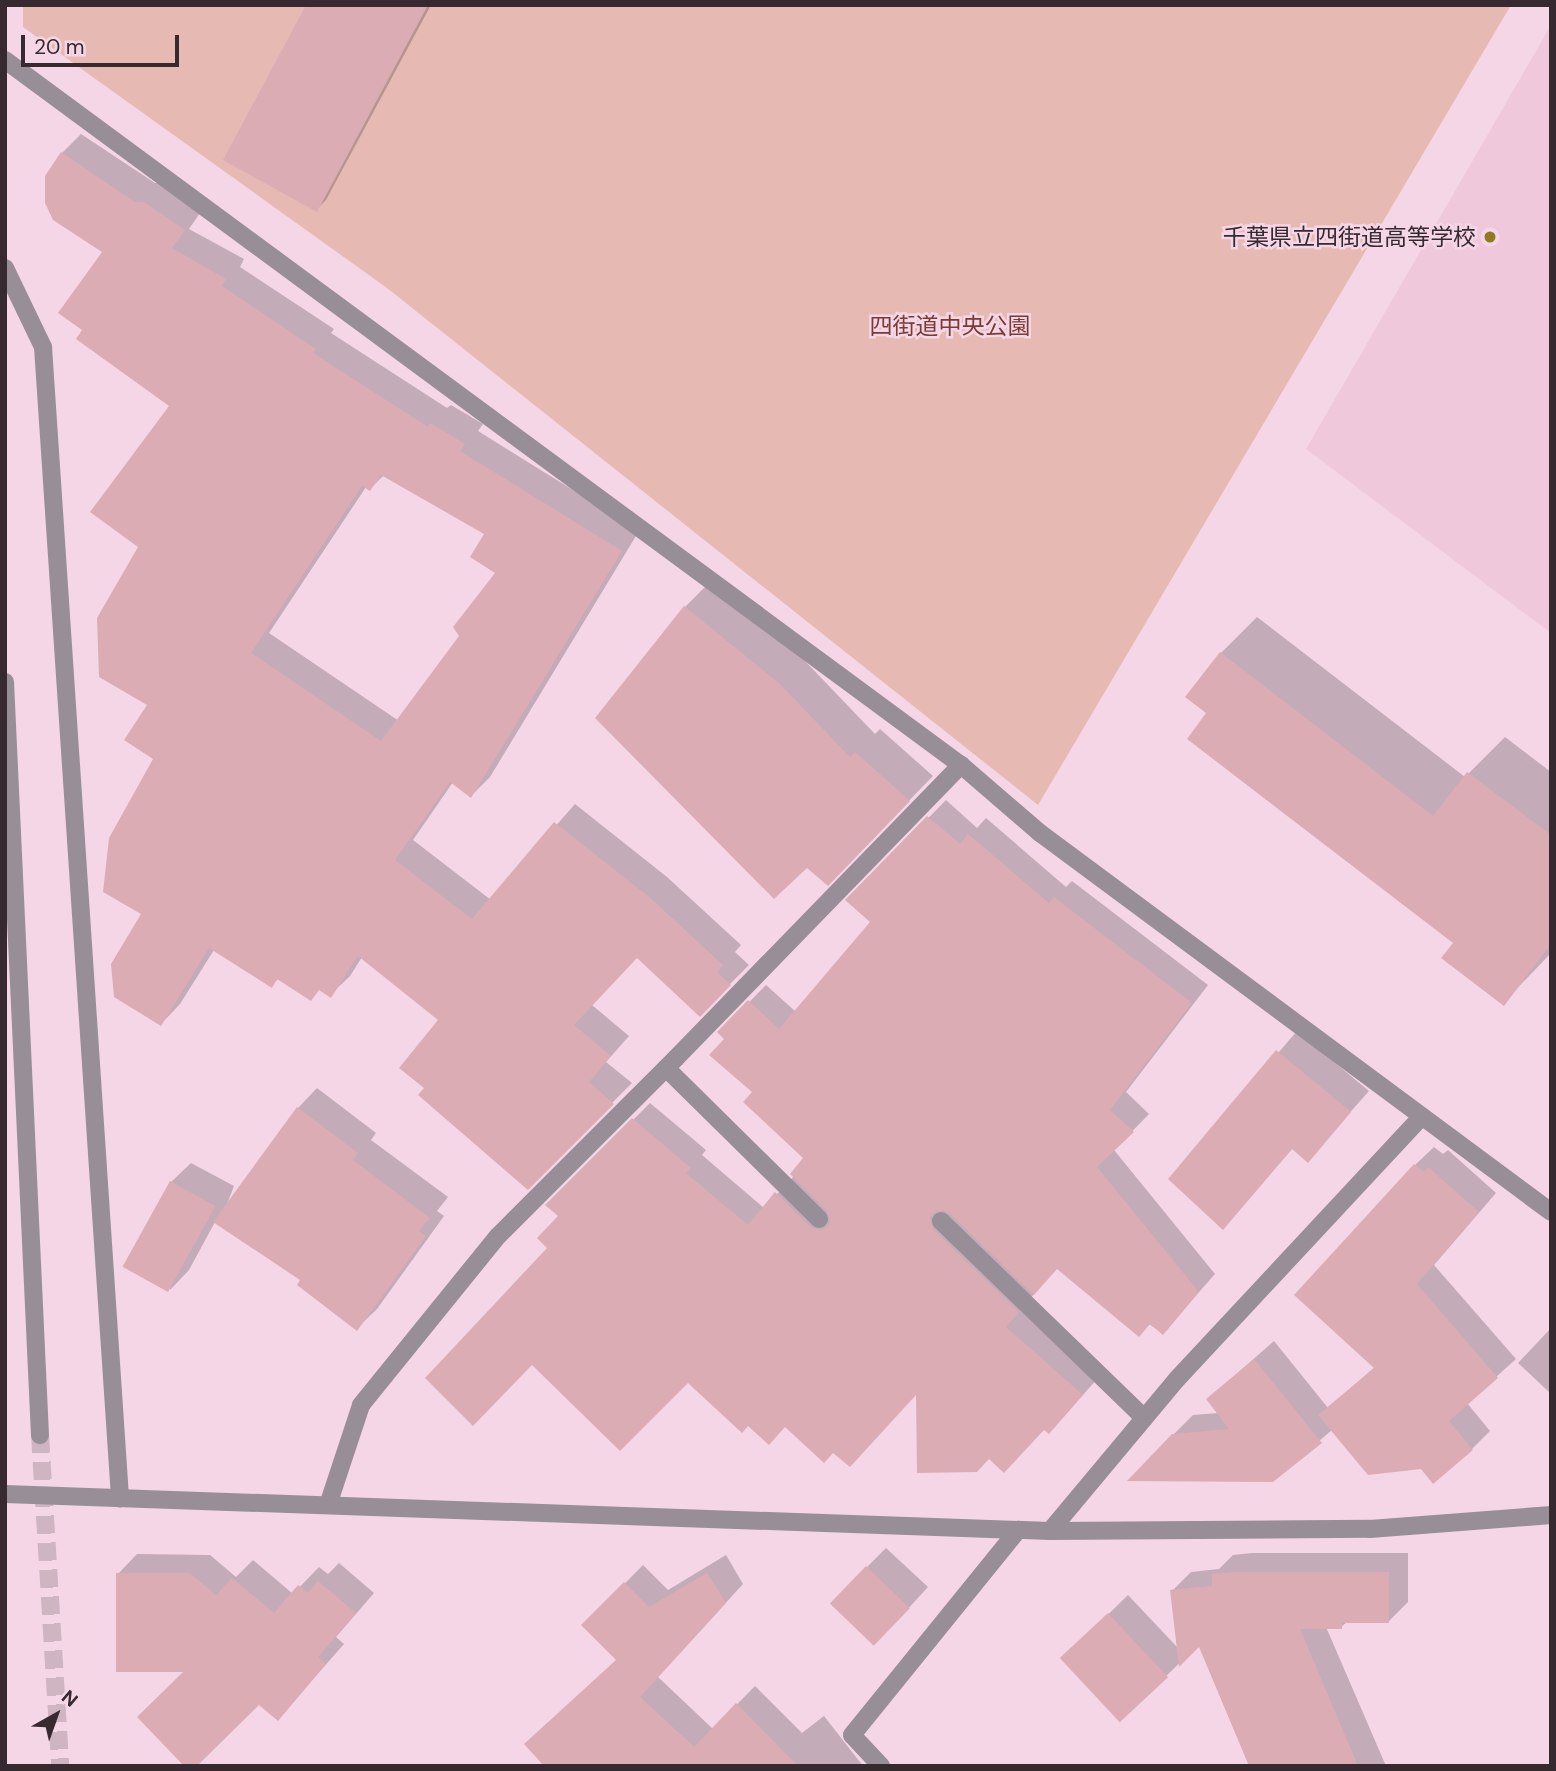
<!DOCTYPE html>
<html>
<head>
<meta charset="utf-8">
<style>
  body { margin:0 }
  #map { position:relative; width:1556px; height:1771px; overflow:hidden; background:#f5d6e6; font-family:"DM Sans","Noto Sans JP",sans-serif }
  div>[style] { position:absolute }
  .built>* { inset:0; background:#efc8dc }
  .green>* { inset:0; background:#e6bab3 }
  .shadow>* { inset:0; background:#0003 }
  .building>* { inset:0; background:#dcacb4; transform-origin:0 0 }
  .tertiary-tunnel>* { height:18px; margin-top:-9px; transform-origin:0; background:repeating-linear-gradient(90deg,#cfb4c2 0 18px,transparent 0 27px) }
  .minor>* { height:18px; margin:-9px; padding:0 9px; transform-origin:9px; border-radius:9px; background:#978e98 }
  .tertiary>* { height:18px; margin:-9px; padding:0 9px; transform-origin:9px; border-radius:9px; background:#978e98 }
  .dots>* { width:19px; height:19px; translate:-50% -50%; box-sizing:border-box; border:4px solid #f5d6e6; border-radius:50% }
  span { translate:-50% -50%; white-space:nowrap; text-align:center; line-height:1.15; -webkit-text-stroke:5px #f5d6e6; paint-order:stroke }
  .poi-label { font-size:23px; color:#362a30 }
  .right { translate:-100% -50%; text-align:right }
  .park-label { font-size:23px; color:#793b34 }
  .frame { position:absolute; inset:0; border:7px solid #362a30; pointer-events:none }
  .north { position:absolute; left:21px; top:1680px; width:70px; height:70px; -webkit-text-stroke:5px #f5d6e6; paint-order:stroke; rotate:40deg; font-size:19px; font-weight:700; line-height:28px; text-align:center; color:#362a30 }
  .north::after { content:''; display:block; margin:auto; width:24px; height:32px; background:#362a30; clip-path:polygon(50% 0,100% 100%,50% 72%,0 100%) }
  .scale { position:absolute; left:21px; top:35px; width:158px; height:32px; box-sizing:border-box; border:4px solid #362a30; border-top:0; padding-left:9px; font-size:21px; line-height:24px; white-space:nowrap; color:#362a30; -webkit-text-stroke:5px #f5d6e6; paint-order:stroke }
</style>
</head>
<body>
<div id="map">
  <div class="built">
    <i style="clip-path:polygon(1551px 25px,1551px 633px,1306px 449px)"></i>
  </div>
  <div class="green">
    <i style="clip-path:polygon(23px 5px,1511px 5px,1038px 805px,387px 288px,23px 27px)"></i>
  </div>
  <div class="shadow">
    <i style="clip-path:polygon(308px 5px,431px 5px,326px 200px,317px 209px)"></i>
    <i style="clip-path:polygon(evenodd,81px 134px,155px 183px,164px 183px,202px 210px,189px 229px,244px 259px,240px 267px,334px 329px,331px 333px,447px 408px,451px 405px,483px 424px,478px 431px,639px 531px,490px 777px,471px 796px,453px 782px,413px 840px,491px 900px,575px 804px,667px 877px,741px 945px,735px 952px,749px 965px,700px 1014px,638px 956px,592px 1005px,629px 1036px,606px 1062px,632px 1083px,528px 1187px,426px 1088px,440px 1020px,362px 957px,350px 976px,330px 995px,320px 989px,311px 998px,279px 978px,271px 986px,214px 950px,180px 1004px,161px 1024px,144px 913px,155px 758px,149px 704px,140px 547px,171px 405px,85px 329px,104px 252px,62px 153px,81px 134px,384px 475px,486px 534px,498px 572px,462px 636px,399px 721px,269px 633px,366px 487px,370px 489px,384px 475px)"></i>
    <i style="clip-path:polygon(709px 583px,804px 660px,875px 734px,880px 729px,933px 776px,852px 859px,807px 866px,597px 718px,685px 607px)"></i>
    <i style="clip-path:polygon(1257px 617px,1465px 777px,1505px 737px,1551px 772px,1551px 953px,1503px 1003px,1455px 942px,1188px 696px,1221px 653px)"></i>
    <i style="clip-path:polygon(946px 800px,977px 828px,986px 818px,1066px 887px,1072px 881px,1208px 985px,1126px 1092px,1149px 1114px,1114px 1150px,1215px 1274px,1163px 1333px,1058px 1267px,1021px 1309px,1099px 1377px,1065px 1415px,1045px 1428px,918px 1392px,834px 1451px,785px 1426px,748px 1424px,688px 1381px,532px 1363px,549px 1247px,560px 1216px,548px 1205px,650px 1103px,706px 1150px,702px 1155px,764px 1208px,794px 1176px,806px 1157px,754px 1092px,726px 1039px,720px 1032px,766px 985px,796px 1012px,873px 921px,848px 900px)"></i>
    <i style="clip-path:polygon(1297px 1031px,1369px 1091px,1308px 1160px,1293px 1148px,1223px 1228px,1170px 1179px)"></i>
    <i style="clip-path:polygon(317px 1088px,376px 1133px,371px 1140px,448px 1197px,437px 1211px,444px 1216px,377px 1309px,357px 1328px,303px 1280px,215px 1222px,189px 1270px,170px 1290px,171px 1182px,191px 1163px,234px 1186px,225px 1209px,298px 1108px)"></i>
    <i style="clip-path:polygon(1434px 1147px,1443px 1154px,1448px 1150px,1496px 1193px,1434px 1265px,1516px 1359px,1467px 1403px,1490px 1431px,1472px 1449px,1422px 1467px,1332px 1430px,1273px 1480px,1173px 1435px,1193px 1415px,1219px 1413px,1208px 1399px,1274px 1341px,1328px 1408px,1375px 1367px,1415px 1165px)"></i>
    <i style="clip-path:polygon(1551px 1328px,1551px 1391px,1549px 1392px,1518px 1363px)"></i>
    <i style="clip-path:polygon(886px 1548px,928px 1587px,894px 1624px,867px 1567px)"></i>
    <i style="clip-path:polygon(1252px 1553px,1408px 1553px,1408px 1602px,1389px 1621px,1347px 1622px,1341px 1627px,1326px 1627px,1386px 1766px,1251px 1766px,1199px 1644px,1121px 1720px,1082px 1640px,1128px 1595px,1178px 1648px,1172px 1591px,1191px 1572px,1219px 1569px,1233px 1555px)"></i>
    <i style="clip-path:polygon(137px 1554px,210px 1555px,236px 1577px,253px 1560px,293px 1594px,319px 1567px,328px 1574px,339px 1563px,374px 1593px,336px 1637px,344px 1644px,278px 1719px,259px 1703px,187px 1670px,118px 1574px)"></i>
    <i style="clip-path:polygon(726px 1555px,743px 1584px,658px 1677px,713px 1729px,755px 1686px,802px 1733px,824px 1716px,863px 1766px,680px 1766px,618px 1659px,584px 1625px,643px 1565px,668px 1590px)"></i>
  </div>
  <div class="building">
    <i style="clip-path:polygon(306px 5px,428px 5px,317px 212px,223px 160px)"></i>
    <i style="clip-path:polygon(evenodd,61px 152px,135px 202px,144px 202px,185px 230px,172px 248px,226px 279px,222px 286px,316px 349px,313px 353px,428px 427px,430px 423px,465px 444px,460px 451px,622px 551px,471px 798px,450px 782px,395px 860px,472px 919px,554px 822px,648px 896px,723px 965px,717px 972px,731px 985px,700px 1017px,637px 958px,574px 1025px,611px 1056px,589px 1082px,614px 1104px,528px 1190px,418px 1095px,424px 1088px,399px 1068px,438px 1020px,358px 956px,331px 998px,319px 990px,311px 1001px,277px 979px,272px 988px,209px 948px,161px 1026px,114px 997px,111px 964px,141px 914px,103px 892px,109px 838px,153px 759px,124px 740px,147px 705px,99px 677px,97px 618px,138px 547px,90px 512px,169px 406px,76px 339px,82px 330px,58px 313px,102px 252px,53px 220px,45px 203px,45px 176px,61px 152px,381px 475px,484px 534px,470px 557px,495px 573px,453px 627px,459px 636px,381px 741px,251px 653px,362px 486px,370px 491px,381px 475px)"></i>
    <i style="clip-path:polygon(684px 606px,780px 684px,850px 757px,855px 752px,910px 801px,828px 886px,807px 868px,774px 899px,595px 718px)"></i>
    <i style="clip-path:polygon(1220px 652px,1433px 816px,1467px 772px,1551px 835px,1551px 944px,1504px 1006px,1441px 958px,1453px 943px,1187px 739px,1206px 713px,1185px 697px)"></i>
    <i style="clip-path:polygon(927px 816px,960px 844px,968px 834px,1049px 903px,1054px 897px,1192px 1003px,1110px 1110px,1134px 1132px,1097px 1167px,1199px 1292px,1163px 1335px,1150px 1324px,1139px 1337px,1057px 1269px,1034px 1295px,949px 1213px,943px 1210px,933px 1213px,930px 1219px,933px 1229px,1019px 1312px,1006px 1327px,1083px 1395px,1049px 1434px,1044px 1430px,1004px 1473px,989px 1459px,977px 1472px,917px 1473px,916px 1395px,850px 1467px,833px 1453px,824px 1463px,785px 1427px,769px 1445px,748px 1426px,742px 1433px,688px 1383px,620px 1451px,532px 1365px,473px 1426px,425px 1378px,547px 1248px,537px 1238px,558px 1216px,545px 1205px,632px 1118px,691px 1168px,686px 1173px,748px 1225px,775px 1192px,812px 1228px,821px 1230px,828px 1226px,830px 1221px,827px 1211px,790px 1174px,803px 1158px,743px 1102px,752px 1092px,709px 1055px,724px 1039px,717px 1032px,748px 1000px,779px 1029px,870px 922px,845px 900px)"></i>
    <i style="clip-path:polygon(1276px 1050px,1351px 1112px,1308px 1163px,1292px 1149px,1223px 1230px,1168px 1179px)"></i>
    <i style="clip-path:polygon(297px 1107px,358px 1153px,353px 1160px,430px 1218px,419px 1231px,426px 1236px,357px 1331px,297px 1285px,300px 1280px,213px 1222px)"></i>
    <i style="clip-path:polygon(1414px 1164px,1424px 1172px,1428px 1167px,1479px 1212px,1417px 1284px,1498px 1378px,1449px 1421px,1473px 1450px,1433px 1484px,1421px 1469px,1368px 1475px,1318px 1415px,1374px 1368px,1294px 1295px)"></i>
    <i style="left:170px;top:1181px;width:52px;height:98px;rotate:29deg"></i>
    <i style="clip-path:polygon(1254px 1359px,1322px 1443px,1273px 1482px,1127px 1481px,1172px 1434px,1229px 1429px,1206px 1399px)"></i>
    <i style="left:866px;top:1566px;width:61px;height:52px;rotate:44deg"></i>
    <i style="clip-path:polygon(1232px 1572px,1389px 1572px,1389px 1623px,1342px 1623px,1342px 1629px,1300px 1629px,1358px 1766px,1249px 1766px,1199px 1647px,1179px 1667px,1170px 1590px,1212px 1586px,1212px 1574px)"></i>
    <i style="clip-path:polygon(116px 1573px,190px 1573px,216px 1595px,232px 1578px,274px 1613px,298px 1585px,308px 1593px,318px 1581px,356px 1613px,318px 1657px,326px 1664px,278px 1721px,259px 1705px,197px 1766px,184px 1766px,137px 1717px,183px 1672px,116px 1672px)"></i>
    <i style="clip-path:polygon(707px 1573px,726px 1603px,640px 1697px,694px 1747px,736px 1703px,798px 1766px,544px 1766px,524px 1744px,616px 1660px,581px 1625px,624px 1582px,649px 1607px)"></i>
    <i style="left:1108px;top:1613px;width:88px;height:66px;rotate:47deg"></i>
  </div>
  <div class="tertiary-tunnel">
    <i style="left:40px;top:1435px;width:332px;rotate:86.5deg"></i>
  </div>
  <div class="minor">
    <i style="left:5px;top:60px;width:1188px;rotate:36.41deg"></i>
    <i style="left:961px;top:765px;width:104px;rotate:40.7deg"></i>
    <i style="left:1040px;top:833px;width:636px;rotate:36.56deg"></i>
    <i style="left:666px;top:1068px;width:215px;rotate:44.6deg"></i>
    <i style="left:941px;top:1221px;width:283px;rotate:44.1deg"></i>
    <i style="left:328px;top:1505px;width:105px;rotate:-71.7deg"></i>
    <i style="left:361px;top:1405px;width:218px;rotate:-51deg"></i>
    <i style="left:498px;top:1236px;width:252px;rotate:-45deg"></i>
    <i style="left:676px;top:1058px;width:409px;rotate:-45.8deg"></i>
    <i style="left:1050px;top:1531px;width:198px;rotate:-50.1deg"></i>
    <i style="left:1177px;top:1379px;width:359px;rotate:-47deg"></i>
    <i style="left:881px;top:1766px;width:42px;rotate:-133.1deg"></i>
    <i style="left:852px;top:1735px;width:264px;rotate:-51deg"></i>
  </div>
  <div class="tertiary">
    <i style="left:5px;top:268px;width:88px;rotate:64.3deg"></i>
    <i style="left:43px;top:347px;width:1154px;rotate:86.17deg"></i>
    <i style="left:5px;top:682px;width:754px;rotate:87.34deg"></i>
    <i style="left:5px;top:1494px;width:1046px;rotate:2.03deg"></i>
    <i style="left:1050px;top:1531px;width:320px;rotate:-0.4deg"></i>
    <i style="left:1370px;top:1529px;width:182px;rotate:-4.4deg"></i>
  </div>
  <div class="dots">
    <i style="left:1490px;top:237px;background:#927a20"></i>
  </div>
  <div class="poi-label">
    <span class="right" style="left:1476px;top:237px">千葉県立四街道高等学校</span>
  </div>
  <div class="park-label">
    <span style="left:950px;top:326px">四街道中央公園</span>
  </div>
  <div class="frame"></div>
  <div class="north">N</div>
  <div class="scale">20 m</div>
</div>
</body>
</html>
